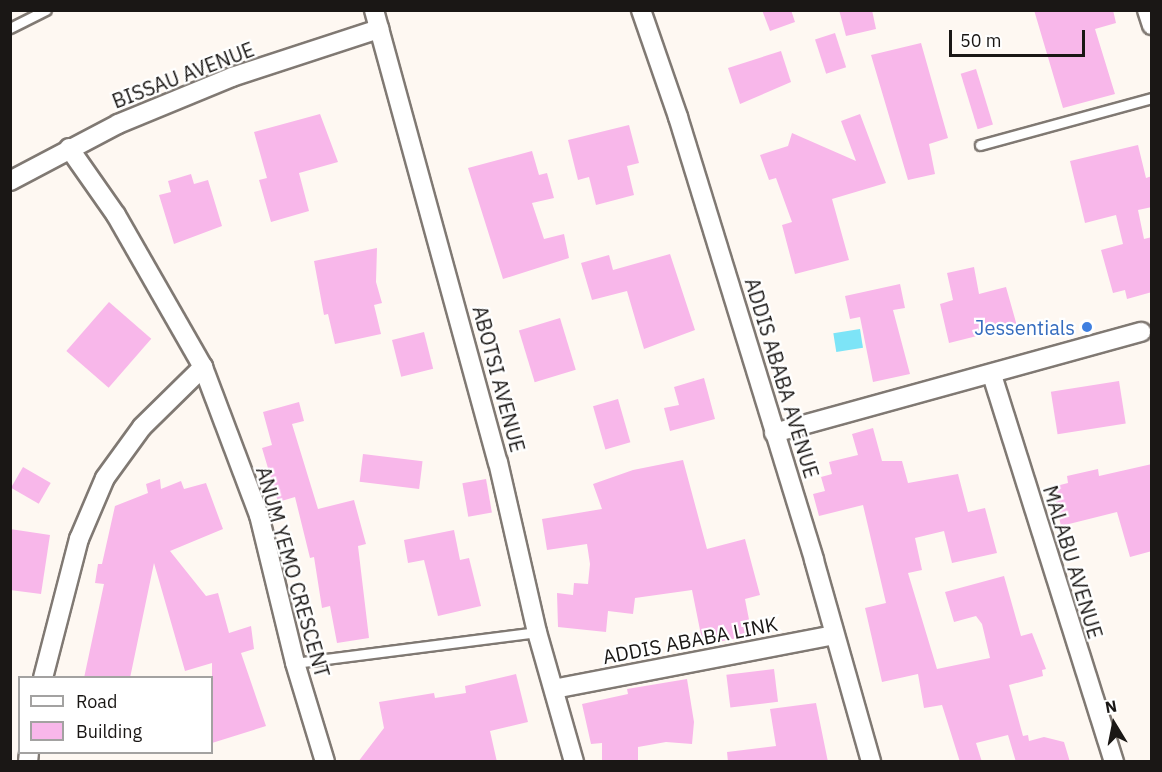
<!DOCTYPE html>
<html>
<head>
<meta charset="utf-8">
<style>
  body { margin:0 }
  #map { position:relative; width:1162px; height:772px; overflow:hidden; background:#fef8f2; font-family:"IBM Plex Sans",sans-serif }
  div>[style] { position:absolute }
  .water>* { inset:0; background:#7de4f7; transform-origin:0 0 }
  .building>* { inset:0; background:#f8b7ea; transform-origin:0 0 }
  .roads { filter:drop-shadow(2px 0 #807973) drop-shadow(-2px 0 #807973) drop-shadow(0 2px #807973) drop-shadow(0 -2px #807973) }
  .lane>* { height:9px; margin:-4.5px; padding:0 4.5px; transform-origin:4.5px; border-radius:4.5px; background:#fff }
  .street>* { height:18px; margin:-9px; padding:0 9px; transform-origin:9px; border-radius:9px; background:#fff }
  .dots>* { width:16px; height:16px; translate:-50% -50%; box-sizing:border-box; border:3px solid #fff; border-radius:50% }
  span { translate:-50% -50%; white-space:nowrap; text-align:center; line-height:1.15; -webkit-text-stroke:4.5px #fff; paint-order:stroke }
  .street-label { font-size:20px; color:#1a1715 }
  .shop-label { font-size:20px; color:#366cbe }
  .right { translate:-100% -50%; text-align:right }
  .frame { position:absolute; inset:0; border:12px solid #1a1715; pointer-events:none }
  .legend { position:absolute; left:18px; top:676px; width:195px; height:78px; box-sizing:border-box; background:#fff; border:2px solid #a3a2a1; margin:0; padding:8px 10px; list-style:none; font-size:18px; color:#1a1715 }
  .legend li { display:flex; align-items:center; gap:12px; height:30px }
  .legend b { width:30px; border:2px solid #a3a2a1 }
  .north { position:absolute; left:1084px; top:694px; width:60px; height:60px; -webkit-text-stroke:4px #fff; paint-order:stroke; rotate:350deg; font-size:16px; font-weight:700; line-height:24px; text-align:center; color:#1a1715 }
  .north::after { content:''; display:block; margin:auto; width:21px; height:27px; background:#1a1715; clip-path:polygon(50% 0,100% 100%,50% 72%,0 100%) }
  .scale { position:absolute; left:949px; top:30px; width:136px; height:27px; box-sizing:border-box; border:3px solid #1a1715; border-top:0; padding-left:8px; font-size:18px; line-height:21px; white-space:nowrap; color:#1a1715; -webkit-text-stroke:4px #fff; paint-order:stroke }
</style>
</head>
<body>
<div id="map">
  <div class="water">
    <i style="left:860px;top:329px;width:19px;height:27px;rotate:81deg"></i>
  </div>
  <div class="building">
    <i style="clip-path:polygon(762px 10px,791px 10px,795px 22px,770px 31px)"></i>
    <i style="clip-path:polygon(839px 10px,872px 10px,876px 29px,846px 36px)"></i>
    <i style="clip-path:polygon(1034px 10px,1113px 10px,1116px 23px,1095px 29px,1115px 94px,1063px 108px)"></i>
    <i style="left:835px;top:33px;width:36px;height:21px;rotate:72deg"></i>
    <i style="clip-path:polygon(921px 43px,948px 138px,929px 144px,935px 174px,908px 180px,871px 55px)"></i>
    <i style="clip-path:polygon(781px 51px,791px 82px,740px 104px,728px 68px)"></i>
    <i style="left:976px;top:69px;width:58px;height:16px;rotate:73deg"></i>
    <i style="clip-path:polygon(320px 114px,338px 162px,299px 173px,309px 211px,271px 222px,259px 180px,267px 178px,254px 132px)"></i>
    <i style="clip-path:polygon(860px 114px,886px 183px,832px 199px,849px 260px,795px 274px,782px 225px,792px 222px,776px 178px,769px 180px,760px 155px,788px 146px,792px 133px,856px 161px,841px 121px)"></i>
    <i style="clip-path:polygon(629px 125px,639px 163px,627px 166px,634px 195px,596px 205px,589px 177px,578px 180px,568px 140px)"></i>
    <i style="clip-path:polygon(1138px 145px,1146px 178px,1152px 176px,1152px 207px,1138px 210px,1144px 239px,1152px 237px,1152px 292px,1127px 299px,1125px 290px,1113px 293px,1101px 250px,1123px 244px,1116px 215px,1085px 223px,1070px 161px)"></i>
    <i style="clip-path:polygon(532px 151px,539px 175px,547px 173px,554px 198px,532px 203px,544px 239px,564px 234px,569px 258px,503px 279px,468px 168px)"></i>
    <i style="clip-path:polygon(191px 174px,194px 184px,208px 180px,222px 226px,174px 244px,159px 195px,171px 192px,168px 181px)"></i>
    <i style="clip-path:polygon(377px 248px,376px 282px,382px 303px,374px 305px,381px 334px,335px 344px,328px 314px,324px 315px,314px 261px)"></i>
    <i style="clip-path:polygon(670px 254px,695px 330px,644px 349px,627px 291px,592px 300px,581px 263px,609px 255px,613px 270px)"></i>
    <i style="clip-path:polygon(974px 267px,979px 294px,1006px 287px,1017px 326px,949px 343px,940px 304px,953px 300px,947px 273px)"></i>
    <i style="clip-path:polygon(900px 284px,905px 308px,893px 310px,910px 374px,873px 382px,860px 317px,850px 319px,845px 296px)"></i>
    <i style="left:109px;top:302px;width:56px;height:65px;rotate:41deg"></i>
    <i style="left:560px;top:318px;width:54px;height:43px;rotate:73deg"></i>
    <i style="left:424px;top:332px;width:38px;height:33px;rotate:76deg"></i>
    <i style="clip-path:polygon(704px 378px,715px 419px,670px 431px,664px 408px,679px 405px,674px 387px)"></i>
    <i style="left:1119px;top:381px;width:43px;height:69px;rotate:81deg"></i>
    <i style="left:618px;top:399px;width:45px;height:26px;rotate:74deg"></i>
    <i style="clip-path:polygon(299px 402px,304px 421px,292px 424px,318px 509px,354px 500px,366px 544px,358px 546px,369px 638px,337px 643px,330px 606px,322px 608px,314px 557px,310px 558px,295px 497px,278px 502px,262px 448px,272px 445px,263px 412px)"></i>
    <i style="clip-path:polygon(873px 428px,882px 461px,902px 461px,908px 483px,958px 474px,968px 512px,985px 508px,997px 553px,952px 563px,944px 531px,915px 538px,922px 570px,908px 573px,937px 669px,990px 658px,982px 624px,976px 616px,954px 622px,945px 592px,1004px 576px,1021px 636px,1032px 633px,1046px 669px,1042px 670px,1043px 676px,1009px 685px,1023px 736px,1028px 735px,1029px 741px,1044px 737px,1064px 742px,1070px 762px,1016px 762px,1008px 735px,976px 743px,982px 762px,960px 762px,942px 705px,924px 708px,918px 674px,882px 682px,865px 608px,886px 603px,863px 505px,819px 516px,813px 494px,825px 491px,821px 477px,832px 474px,829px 462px,858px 455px,852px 434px)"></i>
    <i style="left:363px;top:454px;width:60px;height:28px;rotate:7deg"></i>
    <i style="clip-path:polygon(683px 460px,707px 549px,745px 539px,760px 595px,745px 599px,752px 635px,703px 645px,692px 590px,635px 598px,633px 614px,608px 611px,606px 632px,558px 627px,557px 593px,573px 595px,574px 583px,588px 584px,590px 564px,587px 544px,547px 550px,542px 519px,602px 509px,593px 484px,633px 470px)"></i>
    <i style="clip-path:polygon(1152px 464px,1152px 551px,1130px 557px,1117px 512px,1061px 526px,1052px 487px,1068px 483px,1067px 476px,1098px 469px,1099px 476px)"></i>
    <i style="left:23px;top:467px;width:32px;height:24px;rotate:30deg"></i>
    <i style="clip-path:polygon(160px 479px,161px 489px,181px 481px,184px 489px,206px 483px,223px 529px,170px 551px,206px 596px,218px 593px,229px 633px,251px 626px,254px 649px,241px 653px,266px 726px,212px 743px,212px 663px,185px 671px,154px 563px,130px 678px,84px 678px,104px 584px,95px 583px,98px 564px,102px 564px,115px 506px,148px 493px,146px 484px)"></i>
    <i style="left:486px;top:479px;width:34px;height:24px;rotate:80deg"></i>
    <i style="clip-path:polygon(10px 529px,50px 535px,41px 594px,10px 590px)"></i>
    <i style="clip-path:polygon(454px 530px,460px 560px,469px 558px,481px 606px,438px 616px,424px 560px,408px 563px,404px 540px)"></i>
    <i style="left:774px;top:669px;width:33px;height:48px;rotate:83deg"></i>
    <i style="clip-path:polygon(516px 674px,528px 722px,490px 731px,497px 762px,358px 762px,384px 728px,379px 702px,434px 693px,435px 698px,466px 693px,465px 686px)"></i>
    <i style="clip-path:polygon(687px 679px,694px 722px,692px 744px,666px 742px,638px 747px,638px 762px,602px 762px,602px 743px,591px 744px,582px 704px,628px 694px,627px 689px)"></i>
    <i style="clip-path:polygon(816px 703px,828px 762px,728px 762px,727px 752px,776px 746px,770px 709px)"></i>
  </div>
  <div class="roads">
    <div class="lane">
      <i style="left:10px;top:28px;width:40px;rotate:-26.6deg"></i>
      <i style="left:980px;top:145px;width:178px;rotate:-15.3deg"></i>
      <i style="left:295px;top:663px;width:244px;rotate:-7.3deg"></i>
    </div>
    <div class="street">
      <i style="left:374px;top:10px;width:469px;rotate:74.7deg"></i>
      <i style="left:498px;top:462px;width:174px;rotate:77.1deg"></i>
      <i style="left:537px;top:632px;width:135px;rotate:74.1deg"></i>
      <i style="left:641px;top:10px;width:113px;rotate:70.9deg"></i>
      <i style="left:678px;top:117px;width:463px;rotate:72.9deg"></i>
      <i style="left:814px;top:560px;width:210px;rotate:74.2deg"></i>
      <i style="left:1147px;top:10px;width:16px;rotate:72deg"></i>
      <i style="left:69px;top:148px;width:82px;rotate:55deg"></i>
      <i style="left:116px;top:215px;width:175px;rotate:60.2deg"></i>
      <i style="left:203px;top:367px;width:158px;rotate:69.3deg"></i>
      <i style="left:259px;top:515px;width:152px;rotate:76.3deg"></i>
      <i style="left:295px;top:663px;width:103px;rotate:73.1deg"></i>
      <i style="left:10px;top:181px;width:122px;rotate:-27.8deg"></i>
      <i style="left:118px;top:124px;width:123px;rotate:-22.4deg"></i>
      <i style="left:232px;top:77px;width:155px;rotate:-18.1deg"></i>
      <i style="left:992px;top:375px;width:406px;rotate:72.5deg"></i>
      <i style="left:774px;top:433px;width:381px;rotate:-15.4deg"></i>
      <i style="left:43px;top:678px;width:144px;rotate:-75.5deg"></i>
      <i style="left:79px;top:539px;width:66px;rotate:-66.9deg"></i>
      <i style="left:105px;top:478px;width:63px;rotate:-54deg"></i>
      <i style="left:142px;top:427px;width:86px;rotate:-44.5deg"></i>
      <i style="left:554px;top:689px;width:285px;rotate:-10.9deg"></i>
      <i style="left:28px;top:762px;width:10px;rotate:-84deg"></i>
    </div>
  </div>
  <div class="dots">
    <i style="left:1087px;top:327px;background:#3f7fe0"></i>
  </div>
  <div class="street-label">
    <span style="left:183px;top:75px;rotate:-21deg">BISSAU AVENUE</span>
    <span style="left:782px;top:378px;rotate:73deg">ADDIS ABABA AVENUE</span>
    <span style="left:499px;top:379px;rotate:75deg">ABOTSI AVENUE</span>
    <span style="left:1073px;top:562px;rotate:73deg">MALABU AVENUE</span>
    <span style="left:293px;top:572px;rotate:74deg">ANUM YEMO CRESCENT</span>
    <span style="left:690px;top:640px;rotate:-11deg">ADDIS ABABA LINK</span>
  </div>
  <div class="shop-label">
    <span class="right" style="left:1075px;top:327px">Jessentials</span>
  </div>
  <div class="frame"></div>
  <ul class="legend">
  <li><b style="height:8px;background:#fff"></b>Road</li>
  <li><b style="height:16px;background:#f8b7ea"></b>Building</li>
  </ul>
  <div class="north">N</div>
  <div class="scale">50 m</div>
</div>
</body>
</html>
